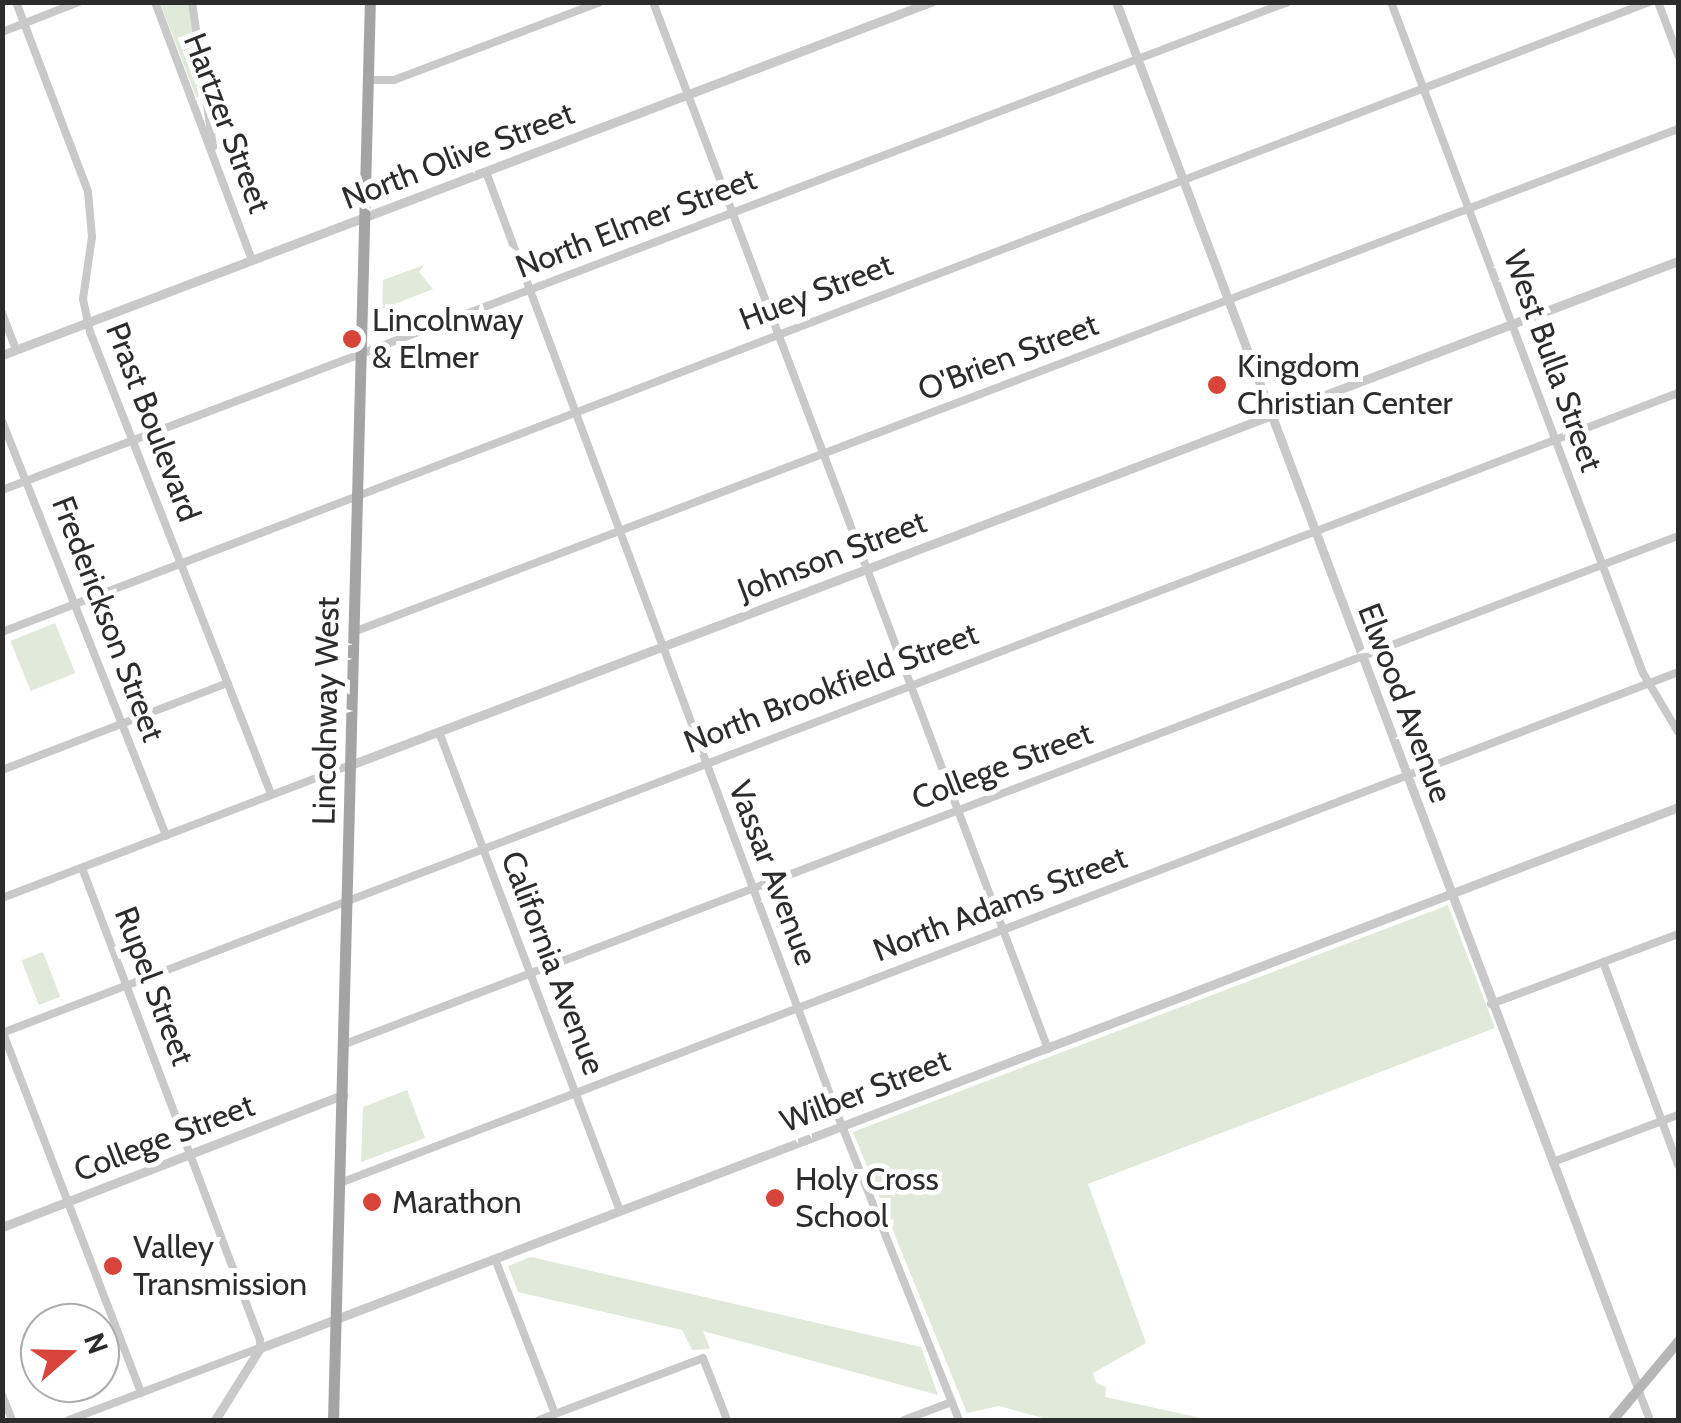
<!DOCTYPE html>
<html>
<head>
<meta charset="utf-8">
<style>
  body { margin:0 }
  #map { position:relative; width:1681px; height:1423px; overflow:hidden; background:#fff; font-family:Cabin,sans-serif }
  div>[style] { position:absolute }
  .green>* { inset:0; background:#e0e9da; transform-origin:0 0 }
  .minor>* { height:8px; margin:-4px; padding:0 4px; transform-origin:4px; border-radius:4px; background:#c9c9c9 }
  .tertiary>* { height:9px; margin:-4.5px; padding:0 4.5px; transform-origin:4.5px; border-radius:4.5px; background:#c9c9c9 }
  .secondary>* { height:10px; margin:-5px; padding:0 5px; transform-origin:5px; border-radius:5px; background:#b6b6b6 }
  .primary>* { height:11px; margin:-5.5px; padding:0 5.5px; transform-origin:5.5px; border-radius:5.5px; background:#a4a4a4 }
  .dots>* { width:28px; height:28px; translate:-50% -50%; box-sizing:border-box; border:5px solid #fff; border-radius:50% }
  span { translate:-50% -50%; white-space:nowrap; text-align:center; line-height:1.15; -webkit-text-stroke:10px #fff; paint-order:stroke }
  .street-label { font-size:32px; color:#2c2c2c }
  .poi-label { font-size:32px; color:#2c2c2c }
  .left { translate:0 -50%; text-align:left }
  .frame { position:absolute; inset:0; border:5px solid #2c2c2c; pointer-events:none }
  .north { position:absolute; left:20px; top:1303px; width:100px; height:100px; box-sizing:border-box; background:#fff; border:2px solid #ababab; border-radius:50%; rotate:70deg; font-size:28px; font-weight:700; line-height:40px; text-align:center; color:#2c2c2c }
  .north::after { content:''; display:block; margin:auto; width:35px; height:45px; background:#d7453a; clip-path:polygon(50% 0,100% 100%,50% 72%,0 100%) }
</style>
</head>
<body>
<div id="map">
  <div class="green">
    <i style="clip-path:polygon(160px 3px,190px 3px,199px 101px,197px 99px)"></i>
    <i style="clip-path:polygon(424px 265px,419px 272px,433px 289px,382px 309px,383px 280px)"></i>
    <i style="left:55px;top:623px;width:54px;height:48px;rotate:68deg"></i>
    <i style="clip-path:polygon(1448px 905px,1495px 1028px,1088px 1184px,1146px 1343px,1093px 1373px,1096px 1383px,1106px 1387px,1105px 1397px,1210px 1420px,1050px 1420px,999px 1406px,967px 1413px,853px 1132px)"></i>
    <i style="left:43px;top:952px;width:48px;height:23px;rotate:69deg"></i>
    <i style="clip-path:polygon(407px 1090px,425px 1138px,361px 1162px,363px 1107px)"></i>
    <i style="clip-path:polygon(531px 1257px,921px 1347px,938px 1395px,703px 1331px,710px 1349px,692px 1350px,682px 1330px,518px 1292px,508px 1266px)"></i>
  </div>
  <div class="minor">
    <i style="left:16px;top:2px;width:203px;rotate:69.2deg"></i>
    <i style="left:88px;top:192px;width:45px;rotate:84.9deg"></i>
    <i style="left:92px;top:237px;width:63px;rotate:98.3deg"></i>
    <i style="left:83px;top:299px;width:34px;rotate:78deg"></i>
    <i style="left:90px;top:332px;width:497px;rotate:68.6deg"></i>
    <i style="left:155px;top:2px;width:276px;rotate:69.4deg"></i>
    <i style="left:192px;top:2px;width:146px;rotate:81.7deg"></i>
    <i style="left:653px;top:2px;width:1119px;rotate:69.33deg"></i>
    <i style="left:1391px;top:2px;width:717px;rotate:69.42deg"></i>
    <i style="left:1643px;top:673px;width:69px;rotate:59.3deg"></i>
    <i style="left:1658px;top:2px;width:57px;rotate:69.3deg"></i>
    <i style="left:2px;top:32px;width:83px;rotate:-21.3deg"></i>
    <i style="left:367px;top:80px;width:27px"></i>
    <i style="left:394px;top:80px;width:220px;rotate:-20.7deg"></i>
    <i style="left:486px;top:172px;width:1007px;rotate:69.55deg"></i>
    <i style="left:838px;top:1116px;width:327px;rotate:68.3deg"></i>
    <i style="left:2px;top:313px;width:40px;rotate:69deg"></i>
    <i style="left:2px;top:421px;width:446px;rotate:68.4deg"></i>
    <i style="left:2px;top:490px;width:1375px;rotate:-20.78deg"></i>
    <i style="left:356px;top:631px;width:1414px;rotate:-20.79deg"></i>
    <i style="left:2px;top:632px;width:1763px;rotate:-20.93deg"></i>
    <i style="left:439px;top:732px;width:512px;rotate:69.3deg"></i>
    <i style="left:2px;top:770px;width:242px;rotate:-21.1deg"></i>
    <i style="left:2px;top:898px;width:376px;rotate:-20.9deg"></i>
    <i style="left:1603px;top:962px;width:216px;rotate:69.7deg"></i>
    <i style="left:1491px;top:1004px;width:200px;rotate:-20.5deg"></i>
    <i style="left:2px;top:1033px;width:1794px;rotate:-20.9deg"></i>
    <i style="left:3px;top:1033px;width:386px;rotate:69deg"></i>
    <i style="left:345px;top:1044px;width:1427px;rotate:-20.86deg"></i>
    <i style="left:1553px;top:1162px;width:134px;rotate:-20.6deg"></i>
    <i style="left:340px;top:1183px;width:1432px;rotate:-20.9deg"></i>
    <i style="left:495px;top:1259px;width:166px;rotate:68.8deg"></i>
    <i style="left:1638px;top:1389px;width:33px;rotate:69deg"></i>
    <i style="left:2px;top:1395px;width:27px;rotate:68deg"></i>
    <i style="left:69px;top:1420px;width:204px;rotate:-20.7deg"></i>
    <i style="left:260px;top:1348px;width:8px;rotate:-90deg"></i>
    <i style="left:260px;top:1340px;width:504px;rotate:-110.66deg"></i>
    <i style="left:539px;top:1420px;width:175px;rotate:-20.7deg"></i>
    <i style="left:703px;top:1358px;width:66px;rotate:68.8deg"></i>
    <i style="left:904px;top:1420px;width:51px;rotate:-20.6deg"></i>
  </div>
  <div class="tertiary">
    <i style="left:1116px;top:2px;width:1478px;rotate:69.36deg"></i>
    <i style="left:2px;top:355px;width:994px;rotate:-20.81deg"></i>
    <i style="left:353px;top:764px;width:1417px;rotate:-20.79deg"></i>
    <i style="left:2px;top:1227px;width:366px;rotate:-21.2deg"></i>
    <i style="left:215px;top:1420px;width:85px;rotate:-58deg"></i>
    <i style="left:260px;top:1348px;width:1518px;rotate:-20.88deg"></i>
  </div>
  <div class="secondary">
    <i style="left:1613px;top:1420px;width:102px;rotate:-50.2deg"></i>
  </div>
  <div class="primary">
    <i style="left:333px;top:1420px;width:1418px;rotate:-88.51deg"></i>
  </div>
  <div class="dots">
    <i style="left:352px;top:339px;background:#d7453a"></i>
    <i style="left:1217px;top:385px;background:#d7453a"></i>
    <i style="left:775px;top:1198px;background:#d7453a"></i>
    <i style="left:372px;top:1202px;background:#d7453a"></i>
    <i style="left:113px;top:1266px;background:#d7453a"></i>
  </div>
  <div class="street-label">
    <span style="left:227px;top:123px;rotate:69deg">Hartzer Street</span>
    <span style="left:458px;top:156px;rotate:-21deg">North Olive Street</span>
    <span style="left:636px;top:223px;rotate:-21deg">North Elmer Street</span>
    <span style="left:816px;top:292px;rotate:-21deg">Huey Street</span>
    <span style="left:1008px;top:357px;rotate:-21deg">O'Brien Street</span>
    <span style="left:1553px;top:361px;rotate:70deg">West Bulla Street</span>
    <span style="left:153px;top:422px;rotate:69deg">Prast Boulevard</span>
    <span style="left:832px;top:556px;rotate:-21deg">Johnson Street</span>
    <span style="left:108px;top:619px;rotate:69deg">Frederickson Street</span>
    <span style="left:831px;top:688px;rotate:-21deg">North Brookfield Street</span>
    <span style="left:1405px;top:703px;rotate:69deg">Elwood Avenue</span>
    <span style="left:326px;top:711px;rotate:-89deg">Lincolnway West</span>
    <span style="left:1002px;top:766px;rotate:-21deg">College Street</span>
    <span style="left:773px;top:873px;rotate:69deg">Vassar Avenue</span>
    <span style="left:1000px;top:904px;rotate:-21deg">North Adams Street</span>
    <span style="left:553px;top:963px;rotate:69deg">California Avenue</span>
    <span style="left:154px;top:986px;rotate:69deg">Rupel Street</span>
    <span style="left:865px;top:1091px;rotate:-21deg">Wilber Street</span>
    <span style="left:164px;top:1138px;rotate:-21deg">College Street</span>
  </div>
  <div class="poi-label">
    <span class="left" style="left:372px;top:339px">Lincolnway<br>&amp; Elmer</span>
    <span class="left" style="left:1237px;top:385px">Kingdom<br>Christian Center</span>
    <span class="left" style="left:795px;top:1198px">Holy Cross<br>School</span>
    <span class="left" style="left:392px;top:1202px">Marathon</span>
    <span class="left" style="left:133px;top:1266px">Valley<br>Transmission</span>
  </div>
  <div class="frame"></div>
  <div class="north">N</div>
</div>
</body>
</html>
